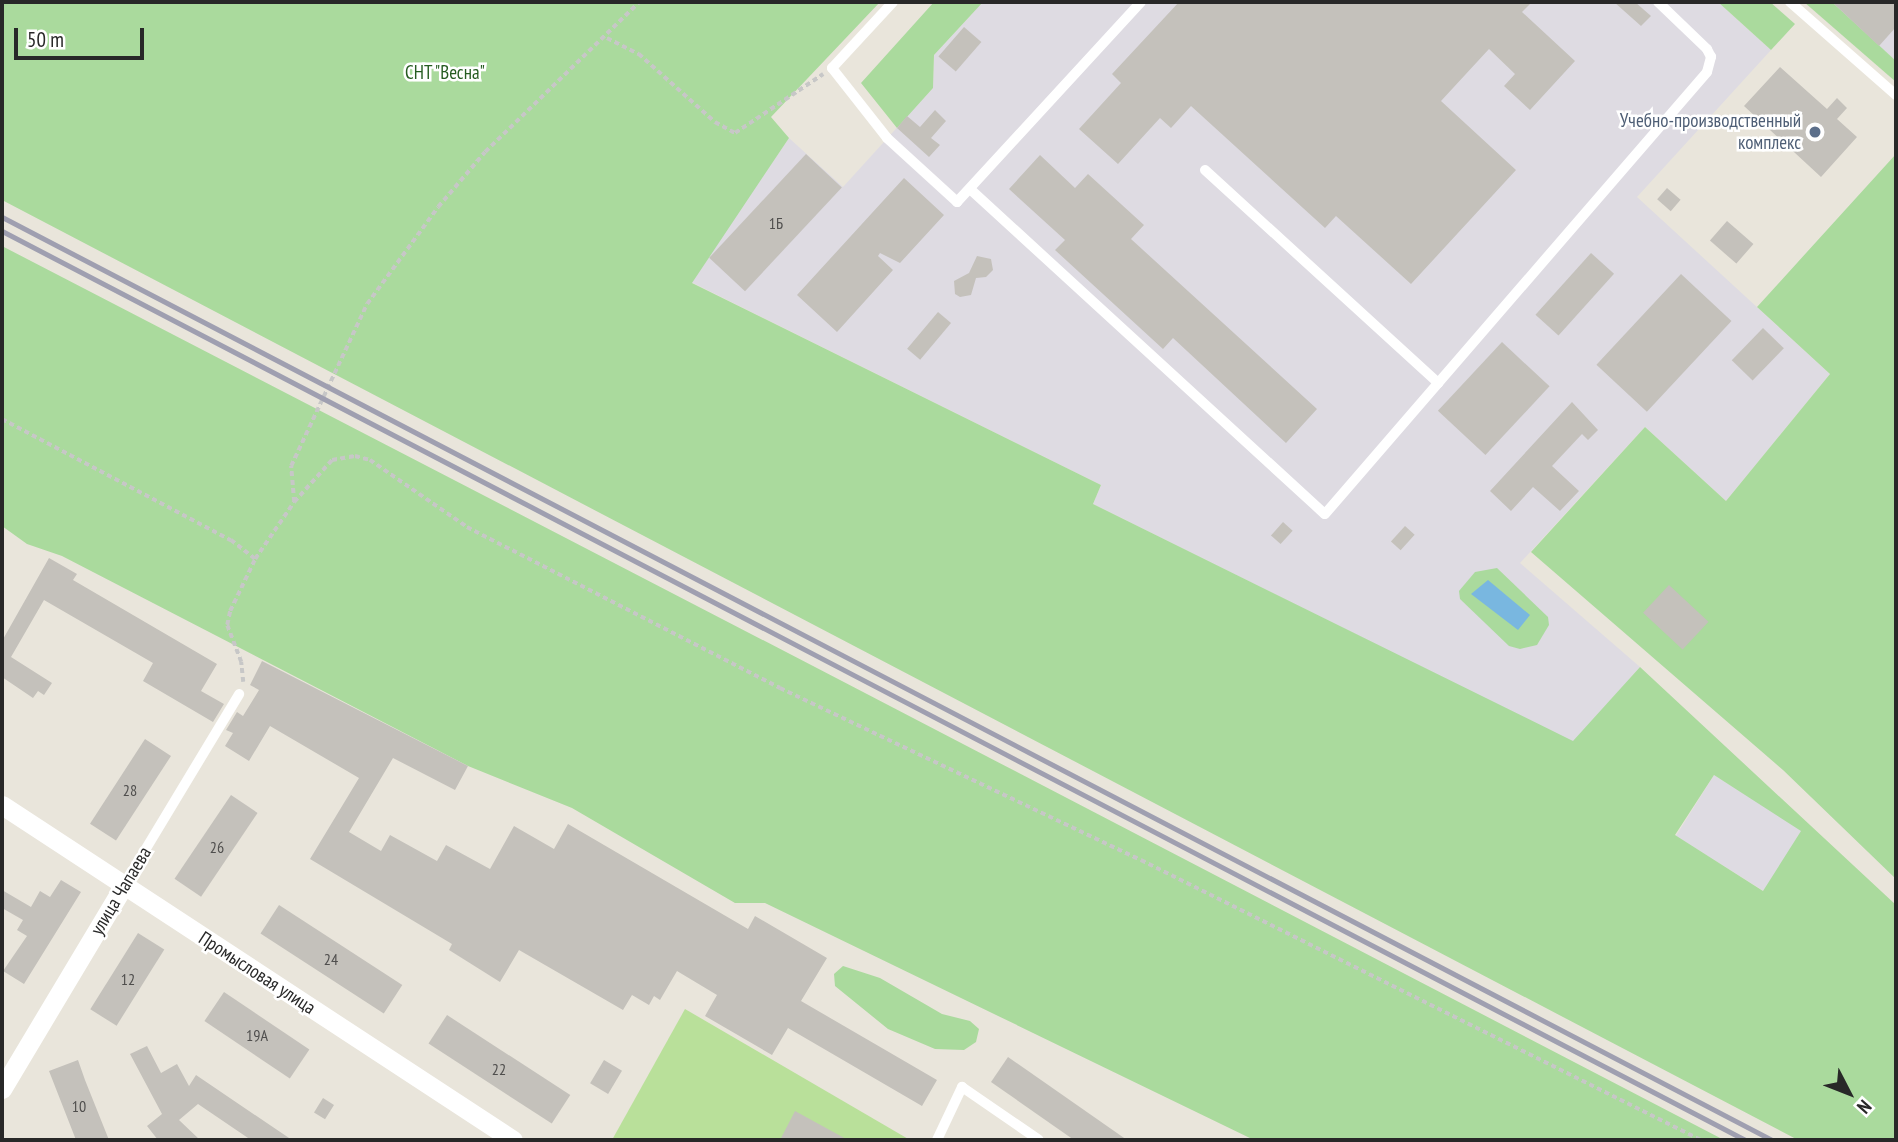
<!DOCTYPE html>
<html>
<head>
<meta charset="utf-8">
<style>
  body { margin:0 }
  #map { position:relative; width:1898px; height:1142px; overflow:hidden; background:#e9e5db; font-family:"PT Sans Narrow",sans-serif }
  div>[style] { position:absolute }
  .industrial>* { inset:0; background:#dedbe2; transform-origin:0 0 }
  .green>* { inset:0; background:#aada9d }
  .pitch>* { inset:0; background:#b9e09a }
  .water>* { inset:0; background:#79b7e0 }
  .building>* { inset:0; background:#c4c1bb; transform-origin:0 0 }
  .path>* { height:3.5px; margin-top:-1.75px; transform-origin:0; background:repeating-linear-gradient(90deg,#c7c7c7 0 5px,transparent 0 8.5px) }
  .service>* { height:10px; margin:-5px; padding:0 5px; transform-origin:5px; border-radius:5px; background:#fff }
  .minor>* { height:19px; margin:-9.5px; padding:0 9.5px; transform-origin:9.5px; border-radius:9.5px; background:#fff }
  .rail>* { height:5px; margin:-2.5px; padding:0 2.5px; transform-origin:2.5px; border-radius:2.5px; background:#9f9fb0 }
  .dots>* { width:19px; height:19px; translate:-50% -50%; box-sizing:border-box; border:4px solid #fff; border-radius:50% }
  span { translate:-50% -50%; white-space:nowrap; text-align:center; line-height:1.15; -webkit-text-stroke:5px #fff; paint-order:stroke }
  .number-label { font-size:16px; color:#4f4e4d }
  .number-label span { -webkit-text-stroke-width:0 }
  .park-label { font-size:19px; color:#265c21 }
  .service-label { font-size:19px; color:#4e5e75 }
  .right { translate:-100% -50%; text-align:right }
  .street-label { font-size:19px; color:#282828 }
  .frame { position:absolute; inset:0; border:4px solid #282828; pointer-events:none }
  .north { position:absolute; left:1814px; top:1058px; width:70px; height:70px; -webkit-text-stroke:5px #fff; paint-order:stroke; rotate:132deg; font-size:19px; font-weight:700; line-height:28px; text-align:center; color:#282828 }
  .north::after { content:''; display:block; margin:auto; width:24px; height:32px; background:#282828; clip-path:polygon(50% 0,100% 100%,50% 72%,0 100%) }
  .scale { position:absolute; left:14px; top:28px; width:130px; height:32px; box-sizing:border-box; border:4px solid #282828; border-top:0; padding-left:9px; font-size:21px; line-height:24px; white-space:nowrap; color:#282828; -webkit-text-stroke:5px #fff; paint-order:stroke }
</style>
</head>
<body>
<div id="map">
  <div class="industrial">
    <i style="clip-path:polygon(983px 2px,1718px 2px,1771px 50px,1637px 197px,1830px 374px,1726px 501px,1645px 427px,1520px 563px,1640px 667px,1573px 742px,1093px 504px,1101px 485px,691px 282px,789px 138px,843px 187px,933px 88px,934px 55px)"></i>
    <i style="clip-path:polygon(1832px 2px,1896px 2px,1896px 61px,1879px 46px)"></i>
    <i style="left:1714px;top:775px;width:104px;height:72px;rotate:32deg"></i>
  </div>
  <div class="green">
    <i style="clip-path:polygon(evenodd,2px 2px,880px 2px,771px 117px,789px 138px,692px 283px,1101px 485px,1093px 504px,1573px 741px,1640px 667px,1896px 905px,1896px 1140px,1798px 1140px,2px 200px,2px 2px,1714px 775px,1801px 831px,1763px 891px,1675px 835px,1714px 775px)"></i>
    <i style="clip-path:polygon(934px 2px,983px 2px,934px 55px,933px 88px,897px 128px,861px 83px)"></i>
    <i style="clip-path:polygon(1718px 2px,1770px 2px,1795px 24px,1771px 50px)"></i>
    <i style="clip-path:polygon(1804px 2px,1832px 2px,1896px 61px,1896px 82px)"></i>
    <i style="clip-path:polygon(1896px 154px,1896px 879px,1783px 770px,1531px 552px,1645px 427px,1726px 501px,1830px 374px,1757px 307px)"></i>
    <i style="clip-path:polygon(2px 246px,840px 680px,1724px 1140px,1254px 1140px,765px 903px,735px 903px,572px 808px,468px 766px,62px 556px,27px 544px,2px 526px)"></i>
    <i style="clip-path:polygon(1497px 568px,1548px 617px,1549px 625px,1537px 645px,1520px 649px,1509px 646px,1460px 599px,1459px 591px,1475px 572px)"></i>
    <i style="clip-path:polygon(843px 966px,880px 978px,942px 1014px,970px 1021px,979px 1029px,976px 1042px,964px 1050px,935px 1049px,888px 1029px,835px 986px,834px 974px)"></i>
  </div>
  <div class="pitch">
    <i style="clip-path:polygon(685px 1009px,910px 1140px,612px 1140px)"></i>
  </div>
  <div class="water">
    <i style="clip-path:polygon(1488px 580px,1530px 615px,1518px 630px,1471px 594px)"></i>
  </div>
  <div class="building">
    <i style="clip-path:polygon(1179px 2px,1532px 2px,1522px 12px,1575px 61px,1530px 110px,1504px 86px,1515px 74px,1489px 49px,1441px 101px,1516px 170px,1411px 284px,1336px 216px,1325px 228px,1191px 106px,1171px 128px,1160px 118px,1118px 164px,1079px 129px,1121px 83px,1112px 74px)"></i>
    <i style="clip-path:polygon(1614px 2px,1635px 2px,1651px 16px,1641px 26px)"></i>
    <i style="clip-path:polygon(1832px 2px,1896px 2px,1896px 27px,1879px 46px)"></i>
    <i style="left:964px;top:27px;width:23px;height:39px;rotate:41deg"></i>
    <i style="clip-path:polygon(1780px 67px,1827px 109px,1837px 98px,1847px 108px,1837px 119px,1857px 137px,1821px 177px,1744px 106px)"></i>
    <i style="clip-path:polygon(935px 110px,946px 121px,931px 138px,940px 145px,929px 157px,897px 128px,907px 116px,920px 127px)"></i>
    <i style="left:806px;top:154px;width:49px;height:142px;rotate:43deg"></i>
    <i style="clip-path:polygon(1040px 155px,1075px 188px,1088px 174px,1144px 225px,1131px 239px,1317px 409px,1286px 443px,1173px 338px,1163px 349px,1055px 250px,1065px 240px,1009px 189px)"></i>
    <i style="clip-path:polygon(904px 178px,944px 215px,900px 263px,880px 253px,878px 256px,893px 270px,837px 332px,797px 295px)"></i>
    <i style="left:1667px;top:188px;width:18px;height:15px;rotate:41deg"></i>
    <i style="left:1727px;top:221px;width:35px;height:26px;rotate:41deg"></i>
    <i style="left:1591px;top:253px;width:31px;height:83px;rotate:42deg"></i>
    <i style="clip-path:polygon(977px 256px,991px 259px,993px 270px,986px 277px,976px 278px,971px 295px,960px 297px,955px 294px,954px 281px,969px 273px)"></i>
    <i style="left:1681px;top:274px;width:69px;height:124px;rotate:43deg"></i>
    <i style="left:938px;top:312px;width:17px;height:48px;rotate:40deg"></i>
    <i style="left:1763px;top:328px;width:29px;height:45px;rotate:44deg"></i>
    <i style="left:1502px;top:342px;width:65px;height:94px;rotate:43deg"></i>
    <i style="clip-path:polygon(1572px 402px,1598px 430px,1588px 440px,1582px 434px,1552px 466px,1579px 491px,1560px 511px,1533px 487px,1511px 511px,1490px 491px)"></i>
    <i style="left:1283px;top:522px;width:13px;height:18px;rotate:42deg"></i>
    <i style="left:1405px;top:526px;width:13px;height:21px;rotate:42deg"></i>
    <i style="clip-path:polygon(49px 558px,77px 574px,73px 580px,217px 664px,201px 691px,224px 704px,213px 722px,143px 681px,153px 663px,44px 600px,11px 657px,52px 683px,44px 695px,38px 691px,33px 698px,2px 677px,2px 641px)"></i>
    <i style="left:1669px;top:585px;width:54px;height:38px;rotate:43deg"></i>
    <i style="clip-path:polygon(262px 661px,468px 766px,455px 790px,393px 758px,349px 832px,381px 851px,390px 835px,437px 861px,446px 845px,490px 869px,514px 826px,554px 849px,568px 824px,748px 929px,755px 916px,827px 958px,801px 1001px,937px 1080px,922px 1106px,788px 1028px,772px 1055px,705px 1016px,717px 995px,677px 971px,660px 1000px,654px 996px,649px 1005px,632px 995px,623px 1010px,519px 950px,500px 982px,449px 950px,452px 944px,310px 859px,359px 778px,270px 726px,249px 761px,225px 746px,233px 733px,226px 730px,237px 712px,243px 716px,259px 690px,250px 685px)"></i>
    <i style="left:145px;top:739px;width:31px;height:101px;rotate:33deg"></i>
    <i style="left:231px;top:795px;width:32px;height:101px;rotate:34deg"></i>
    <i style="clip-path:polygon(61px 880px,81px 892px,24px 984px,3px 971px,27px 936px,17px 930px,23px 920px,2px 908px,2px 890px,31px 907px,40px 891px,50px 897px)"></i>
    <i style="left:279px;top:905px;width:147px;height:34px;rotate:33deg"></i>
    <i style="left:138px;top:933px;width:31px;height:90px;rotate:32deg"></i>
    <i style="left:224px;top:992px;width:103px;height:35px;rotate:34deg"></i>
    <i style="left:447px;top:1015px;width:147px;height:34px;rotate:33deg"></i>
    <i style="clip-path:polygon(147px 1046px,161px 1073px,177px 1064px,189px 1086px,196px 1075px,292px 1140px,251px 1140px,198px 1104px,179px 1120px,200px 1140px,158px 1140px,147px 1126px,162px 1114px,130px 1054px)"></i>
    <i style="clip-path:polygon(1008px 1057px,1127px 1140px,1074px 1140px,991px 1082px)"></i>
    <i style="clip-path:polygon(78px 1060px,85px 1080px,109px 1140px,76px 1140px,49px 1071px)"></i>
    <i style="left:604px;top:1060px;width:21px;height:27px;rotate:31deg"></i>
    <i style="left:323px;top:1098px;width:13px;height:17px;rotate:32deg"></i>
    <i style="clip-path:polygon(795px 1111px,848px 1140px,780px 1140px)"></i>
  </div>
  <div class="path">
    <i style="left:607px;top:38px;width:36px;rotate:27deg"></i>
    <i style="left:639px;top:54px;width:102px;rotate:41.8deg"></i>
    <i style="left:715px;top:122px;width:23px;rotate:29deg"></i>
    <i style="left:735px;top:133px;width:106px;rotate:-33.8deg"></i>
    <i style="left:2px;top:419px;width:259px;rotate:27.9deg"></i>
    <i style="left:231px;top:540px;width:31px;rotate:38deg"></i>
    <i style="left:294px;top:502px;width:57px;rotate:-47.9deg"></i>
    <i style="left:332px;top:460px;width:23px;rotate:-10deg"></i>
    <i style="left:355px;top:456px;width:16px;rotate:15deg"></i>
    <i style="left:370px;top:460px;width:118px;rotate:34.6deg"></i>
    <i style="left:467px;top:527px;width:352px;rotate:27.2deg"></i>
    <i style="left:780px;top:688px;width:400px;rotate:25.5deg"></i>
    <i style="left:1141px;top:860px;width:626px;rotate:26.57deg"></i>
    <i style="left:243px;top:682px;width:20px;rotate:-96deg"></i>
    <i style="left:241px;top:662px;width:40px;rotate:-111deg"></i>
    <i style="left:227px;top:625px;width:14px;rotate:-78deg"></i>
    <i style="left:230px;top:611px;width:58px;rotate:-64.3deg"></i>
    <i style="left:255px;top:559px;width:69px;rotate:-55.6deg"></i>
    <i style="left:294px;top:502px;width:36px;rotate:-95deg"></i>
    <i style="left:291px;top:466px;width:179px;rotate:-64.9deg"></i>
    <i style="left:367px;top:304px;width:120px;rotate:-53.8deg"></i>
    <i style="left:438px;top:207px;width:72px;rotate:-49.5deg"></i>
    <i style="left:485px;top:152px;width:215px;rotate:-44.2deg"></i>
  </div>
  <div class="service">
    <i style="left:893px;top:2px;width:90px;rotate:132.7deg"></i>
    <i style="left:832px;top:68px;width:89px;rotate:51.8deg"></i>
    <i style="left:887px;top:138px;width:95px;rotate:42.4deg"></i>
    <i style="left:957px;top:202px;width:272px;rotate:-47.4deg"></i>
    <i style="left:1790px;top:2px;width:141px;rotate:41.3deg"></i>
    <i style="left:1205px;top:170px;width:316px;rotate:42.4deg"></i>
    <i style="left:970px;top:189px;width:481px;rotate:42.5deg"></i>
    <i style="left:1325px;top:514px;width:584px;rotate:-49.16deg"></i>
    <i style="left:1707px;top:72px;width:16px;rotate:-75deg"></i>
    <i style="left:1711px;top:57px;width:9px;rotate:-117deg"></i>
    <i style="left:1707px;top:49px;width:68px;rotate:-136.2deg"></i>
    <i style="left:124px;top:885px;width:223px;rotate:-58.9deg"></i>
    <i style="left:937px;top:1140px;width:59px;rotate:-64.7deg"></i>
    <i style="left:962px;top:1087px;width:93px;rotate:34.5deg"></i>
  </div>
  <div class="minor">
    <i style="left:2px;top:805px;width:611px;rotate:33.25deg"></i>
    <i style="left:2px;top:1089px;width:238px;rotate:-59.1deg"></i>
  </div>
  <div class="rail">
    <i style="left:2px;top:217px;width:1996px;rotate:27.54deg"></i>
    <i style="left:2px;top:231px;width:1966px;rotate:27.54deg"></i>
  </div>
  <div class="dots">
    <i style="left:1815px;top:132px;background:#5c6f8a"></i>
  </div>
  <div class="number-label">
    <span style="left:776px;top:223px">1Б</span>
    <span style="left:130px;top:790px">28</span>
    <span style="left:217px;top:847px">26</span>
    <span style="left:331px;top:959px">24</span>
    <span style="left:128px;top:979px">12</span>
    <span style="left:257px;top:1035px">19А</span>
    <span style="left:499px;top:1069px">22</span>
    <span style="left:79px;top:1106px">10</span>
  </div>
  <div class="park-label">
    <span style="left:445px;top:73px">СНТ "Весна"</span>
  </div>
  <div class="service-label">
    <span class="right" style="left:1801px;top:132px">Учебно-производственный<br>комплекс</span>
  </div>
  <div class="street-label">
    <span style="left:121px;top:891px;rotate:-59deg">улица Чапаева</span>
    <span style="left:257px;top:973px;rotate:33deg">Промысловая улица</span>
  </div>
  <div class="frame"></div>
  <div class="north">N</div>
  <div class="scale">50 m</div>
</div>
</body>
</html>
